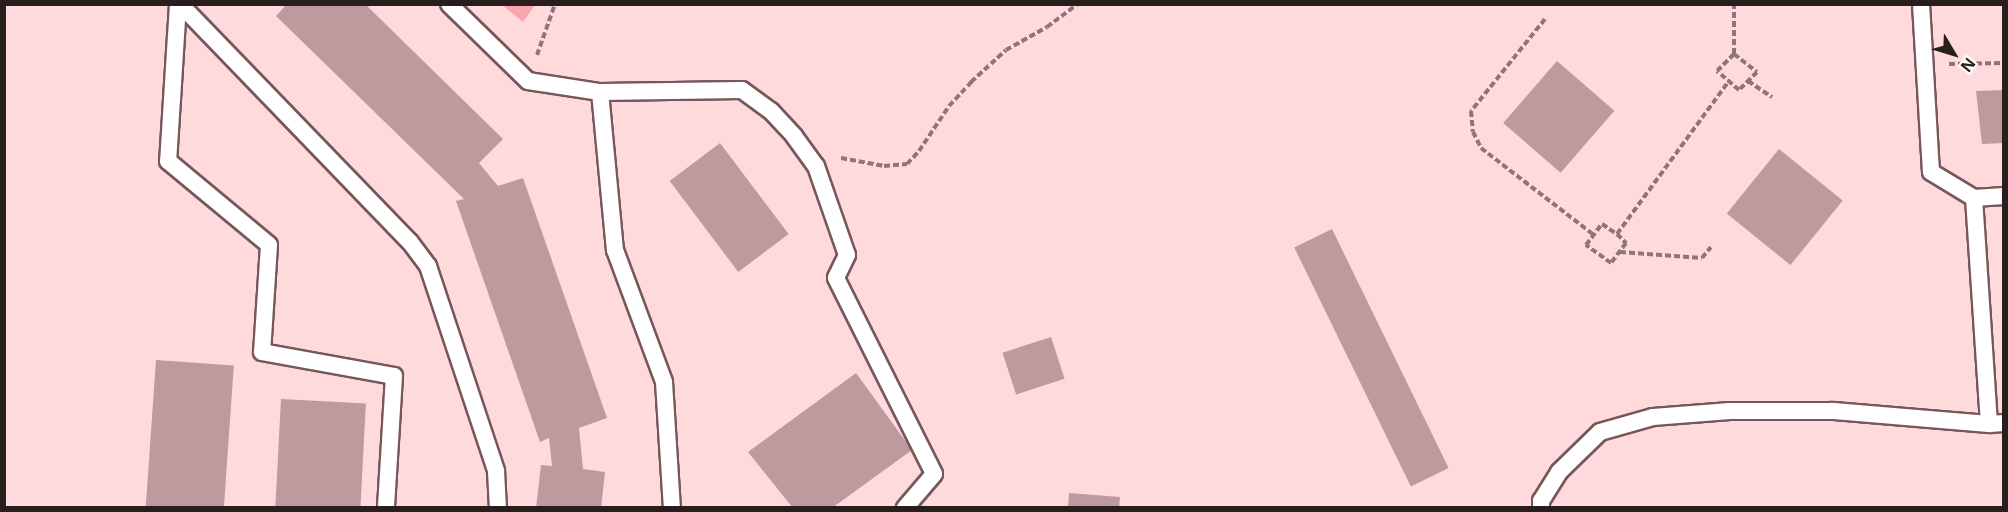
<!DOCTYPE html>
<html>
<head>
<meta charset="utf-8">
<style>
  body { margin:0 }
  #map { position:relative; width:2008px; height:512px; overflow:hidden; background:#ffdadc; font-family:"Noto Sans",sans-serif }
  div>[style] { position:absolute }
  .green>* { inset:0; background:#faa6ae }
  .building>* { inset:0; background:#bd9a9d; transform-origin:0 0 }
  .path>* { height:4px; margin-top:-2px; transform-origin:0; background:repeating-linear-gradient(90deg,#8e7577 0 6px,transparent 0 9px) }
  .roads { filter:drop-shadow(2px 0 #76575a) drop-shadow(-2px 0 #76575a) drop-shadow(0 2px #76575a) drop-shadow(0 -2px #76575a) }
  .service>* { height:16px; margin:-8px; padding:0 8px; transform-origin:8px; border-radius:8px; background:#fff }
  span { translate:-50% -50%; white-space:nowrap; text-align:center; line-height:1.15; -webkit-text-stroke:4.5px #fff; paint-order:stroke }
  .frame { position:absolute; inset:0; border:6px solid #2a1d1e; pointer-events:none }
  .north { position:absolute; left:1924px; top:24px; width:60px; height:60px; -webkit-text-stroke:4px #fff; paint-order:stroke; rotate:128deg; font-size:16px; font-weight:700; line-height:24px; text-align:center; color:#2a1d1e }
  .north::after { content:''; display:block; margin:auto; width:21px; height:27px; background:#2a1d1e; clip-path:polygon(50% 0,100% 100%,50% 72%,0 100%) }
</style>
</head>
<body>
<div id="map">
  <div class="green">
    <i style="clip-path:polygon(502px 5px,535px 4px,535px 5px,523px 22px)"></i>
  </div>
  <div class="building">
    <i style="clip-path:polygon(287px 4px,365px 4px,503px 139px,479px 163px,498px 186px,523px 178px,607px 418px,579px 428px,583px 469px,605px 472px,601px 508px,536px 508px,541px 465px,552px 466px,549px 438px,540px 442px,456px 201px,464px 199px,276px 16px)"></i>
    <i style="left:1557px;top:61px;width:76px;height:82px;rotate:41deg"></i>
    <i style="clip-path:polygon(2004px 90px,2004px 143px,1982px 144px,1976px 91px)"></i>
    <i style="left:720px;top:143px;width:114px;height:63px;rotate:53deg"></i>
    <i style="left:1779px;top:149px;width:82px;height:83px;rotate:39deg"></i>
    <i style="left:1332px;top:229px;width:266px;height:42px;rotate:64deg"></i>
    <i style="left:1051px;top:337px;width:44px;height:51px;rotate:72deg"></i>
    <i style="left:156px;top:360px;width:78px;height:148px;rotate:4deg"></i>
    <i style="clip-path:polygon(856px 373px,912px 450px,832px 508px,793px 508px,748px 452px)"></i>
    <i style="left:281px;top:399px;width:85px;height:109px;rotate:3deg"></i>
    <i style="clip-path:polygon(1069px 493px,1120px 497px,1119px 508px,1068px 508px)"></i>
  </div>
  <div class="path">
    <i style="left:1545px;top:19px;width:118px;rotate:128.8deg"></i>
    <i style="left:1471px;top:111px;width:21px;rotate:85deg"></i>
    <i style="left:1473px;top:132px;width:18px;rotate:63deg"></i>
    <i style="left:1481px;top:148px;width:143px;rotate:37.6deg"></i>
    <i style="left:1734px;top:54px;width:29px;rotate:38deg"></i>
    <i style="left:1757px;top:72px;width:25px;rotate:135deg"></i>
    <i style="left:1739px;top:90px;width:29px;rotate:-139deg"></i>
    <i style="left:1717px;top:71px;width:24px;rotate:-45deg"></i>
    <i style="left:1734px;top:54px;width:50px;rotate:-90deg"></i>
    <i style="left:537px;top:55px;width:54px;rotate:-70.6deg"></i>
    <i style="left:1949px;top:64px;width:55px;rotate:-1deg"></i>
    <i style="left:1748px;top:81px;width:29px;rotate:34deg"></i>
    <i style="left:841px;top:158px;width:44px;rotate:10.5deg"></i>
    <i style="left:884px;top:166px;width:23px;rotate:-5deg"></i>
    <i style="left:907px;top:164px;width:18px;rotate:-47deg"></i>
    <i style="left:919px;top:151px;width:54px;rotate:-56.3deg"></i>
    <i style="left:949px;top:106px;width:33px;rotate:-47deg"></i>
    <i style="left:971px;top:82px;width:47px;rotate:-42.4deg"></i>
    <i style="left:1006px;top:50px;width:47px;rotate:-29.3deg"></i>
    <i style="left:1047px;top:27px;width:39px;rotate:-37deg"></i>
    <i style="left:1617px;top:234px;width:13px;rotate:45deg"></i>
    <i style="left:1626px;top:243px;width:25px;rotate:127deg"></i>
    <i style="left:1611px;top:263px;width:31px;rotate:-144deg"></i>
    <i style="left:1586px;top:245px;width:26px;rotate:-53deg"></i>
    <i style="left:1602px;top:224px;width:18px;rotate:34deg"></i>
    <i style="left:1617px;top:234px;width:190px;rotate:-53.8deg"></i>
    <i style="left:1620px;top:252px;width:82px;rotate:4.2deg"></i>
    <i style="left:1702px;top:258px;width:14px;rotate:-51deg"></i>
  </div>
  <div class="roads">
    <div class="service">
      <i style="left:178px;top:4px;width:157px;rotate:93.6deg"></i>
      <i style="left:168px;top:161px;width:131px;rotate:39.7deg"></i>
      <i style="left:269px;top:245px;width:107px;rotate:93.7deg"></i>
      <i style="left:262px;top:352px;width:134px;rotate:10.3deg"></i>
      <i style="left:394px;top:376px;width:132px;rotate:93.5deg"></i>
      <i style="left:180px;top:4px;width:331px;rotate:46deg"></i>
      <i style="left:410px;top:242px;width:30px;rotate:53deg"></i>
      <i style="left:428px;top:266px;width:216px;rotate:71.6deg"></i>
      <i style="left:496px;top:471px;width:37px;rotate:87deg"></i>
      <i style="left:449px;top:4px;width:110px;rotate:44.3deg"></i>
      <i style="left:528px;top:81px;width:73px;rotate:8.7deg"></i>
      <i style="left:600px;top:92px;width:142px;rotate:-0.8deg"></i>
      <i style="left:742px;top:90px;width:36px;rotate:36deg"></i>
      <i style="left:771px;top:111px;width:34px;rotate:47deg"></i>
      <i style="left:794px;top:136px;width:37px;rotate:54deg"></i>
      <i style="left:816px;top:166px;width:94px;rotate:70.8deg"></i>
      <i style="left:847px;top:255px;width:25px;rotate:116deg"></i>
      <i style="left:836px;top:278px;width:219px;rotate:63.4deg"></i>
      <i style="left:934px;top:474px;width:45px;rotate:130.5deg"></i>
      <i style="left:1921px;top:4px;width:168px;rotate:86.6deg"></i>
      <i style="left:1931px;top:172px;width:50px;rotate:31.2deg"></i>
      <i style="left:1974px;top:198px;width:30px;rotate:-4deg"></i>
      <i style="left:600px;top:92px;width:159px;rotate:84.6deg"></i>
      <i style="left:615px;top:250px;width:141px;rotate:69.6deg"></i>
      <i style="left:664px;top:382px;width:126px;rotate:86.4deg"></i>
      <i style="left:1974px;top:198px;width:226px;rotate:86.2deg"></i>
      <i style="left:1989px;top:424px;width:15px;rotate:-4deg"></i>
      <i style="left:1541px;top:508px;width:7px;rotate:-90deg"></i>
      <i style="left:1541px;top:501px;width:34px;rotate:-58deg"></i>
      <i style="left:1559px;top:472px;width:57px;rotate:-44.3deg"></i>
      <i style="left:1600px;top:432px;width:55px;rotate:-15.8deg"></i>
      <i style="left:1653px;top:417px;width:77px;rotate:-4.5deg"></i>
      <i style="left:1730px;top:411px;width:103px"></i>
      <i style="left:1833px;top:411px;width:157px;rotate:4.8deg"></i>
    </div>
  </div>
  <div class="frame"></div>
  <div class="north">N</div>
</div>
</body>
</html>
